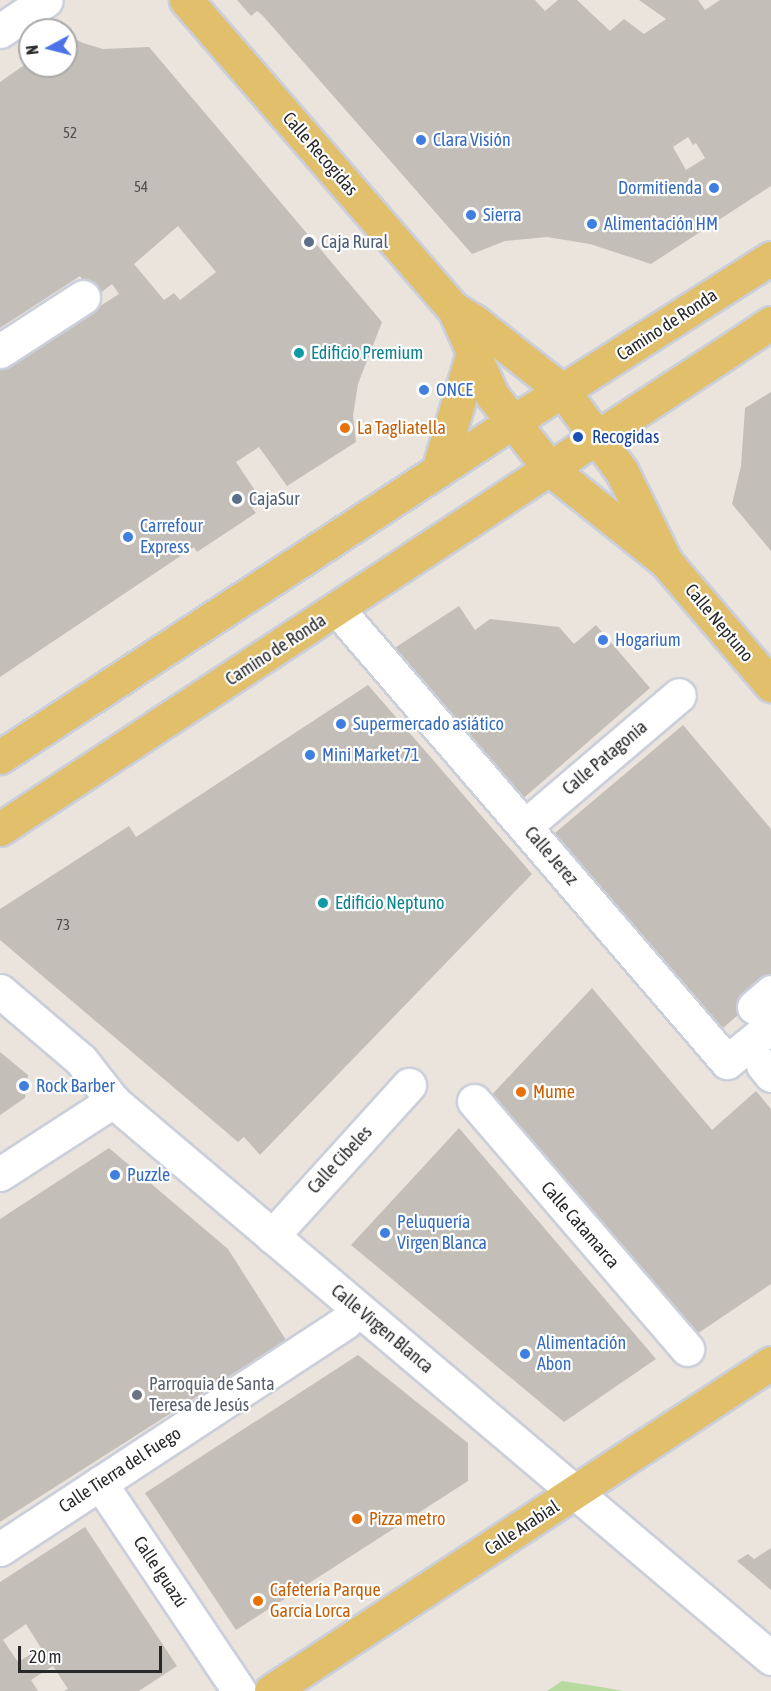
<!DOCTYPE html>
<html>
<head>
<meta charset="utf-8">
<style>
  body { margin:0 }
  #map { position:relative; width:771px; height:1691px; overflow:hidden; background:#eae4dd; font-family:"Asap Condensed",sans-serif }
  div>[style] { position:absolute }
  .green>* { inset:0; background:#b7db9e }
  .building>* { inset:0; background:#c3beb8 }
  .roads { filter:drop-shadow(2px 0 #cbcfda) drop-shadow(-2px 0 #cbcfda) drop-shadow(0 2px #cbcfda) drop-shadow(0 -2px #cbcfda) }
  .pedestrian>* { height:33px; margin:-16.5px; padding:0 16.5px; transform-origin:16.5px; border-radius:16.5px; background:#fff }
  .minor>* { height:33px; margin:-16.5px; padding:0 16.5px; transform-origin:16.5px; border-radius:16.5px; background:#fff }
  .secondary>* { height:33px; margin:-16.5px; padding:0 16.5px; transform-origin:16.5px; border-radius:16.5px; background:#fff }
  .primary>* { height:33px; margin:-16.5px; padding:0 16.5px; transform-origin:16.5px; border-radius:16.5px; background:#e2bf6a }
  .dots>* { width:16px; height:16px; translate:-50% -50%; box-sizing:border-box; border:3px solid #fff; border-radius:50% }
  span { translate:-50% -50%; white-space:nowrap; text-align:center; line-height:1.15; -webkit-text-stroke:4.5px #fff; paint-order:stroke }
  .number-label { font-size:15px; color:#504e4d }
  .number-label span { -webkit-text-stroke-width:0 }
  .shop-label { font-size:18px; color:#366cbe }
  .left { translate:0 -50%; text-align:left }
  .right { translate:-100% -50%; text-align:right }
  .street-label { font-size:18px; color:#292929 }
  .service-label { font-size:18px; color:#4e5e75 }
  .culture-label { font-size:18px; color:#0d838f }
  .food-label { font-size:18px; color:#c56008 }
  .transit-label { font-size:18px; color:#164399 }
  .worship-label { font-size:18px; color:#5b616d }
  .north { position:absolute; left:18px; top:18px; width:60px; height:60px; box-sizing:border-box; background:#fff; border:2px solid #a9a9a9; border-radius:50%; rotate:263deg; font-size:16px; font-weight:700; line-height:24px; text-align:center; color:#292929 }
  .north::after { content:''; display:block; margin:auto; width:21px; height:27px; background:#4c72e7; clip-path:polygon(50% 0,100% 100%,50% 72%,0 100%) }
  .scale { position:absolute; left:18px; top:1646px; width:144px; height:27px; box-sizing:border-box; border:3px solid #292929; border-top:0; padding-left:8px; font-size:18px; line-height:21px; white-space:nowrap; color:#292929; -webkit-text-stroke:4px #fff; paint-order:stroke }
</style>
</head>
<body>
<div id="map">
  <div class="green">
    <i style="clip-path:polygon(562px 1681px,601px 1687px,623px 1691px,547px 1691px)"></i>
  </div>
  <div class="building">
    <i style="clip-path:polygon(evenodd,237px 0,535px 0,545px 11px,558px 0,577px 0,610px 31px,624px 19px,644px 34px,666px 19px,639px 0,698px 0,705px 10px,720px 0,771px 0,771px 186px,651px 264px,590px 244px,547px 237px,505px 241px,472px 254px,263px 16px,257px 11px,251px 16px,237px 0,688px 137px,693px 145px,696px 143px,705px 158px,686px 170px,673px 147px,688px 137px)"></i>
    <i style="clip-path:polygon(evenodd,69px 36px,83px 43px,103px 49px,149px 47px,382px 322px,358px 384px,353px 416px,356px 442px,287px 486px,259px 447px,236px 462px,262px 501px,252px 508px,256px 513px,197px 552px,194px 547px,0 677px,0 370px,119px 294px,112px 284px,94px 298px,80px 276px,0 328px,0 82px,30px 61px,30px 66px,66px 66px,66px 37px,69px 36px,178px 226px,216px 272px,180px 300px,174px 293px,164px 300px,134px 264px,178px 226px)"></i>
    <i style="clip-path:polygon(771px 392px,771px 551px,732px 504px,741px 466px,745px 408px)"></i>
    <i style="clip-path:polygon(459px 606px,475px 630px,490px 619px,559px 627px,574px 644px,596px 625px,650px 688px,519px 802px,390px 651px)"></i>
    <i style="clip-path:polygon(368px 685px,532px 874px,260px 1155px,244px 1137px,238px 1142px,0 940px,0 909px,129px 826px,136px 837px)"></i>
    <i style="clip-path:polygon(683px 725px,771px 829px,771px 987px,717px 1033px,549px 838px)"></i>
    <i style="clip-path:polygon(592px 988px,712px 1130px,756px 1091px,771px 1109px,771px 1284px,688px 1340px,484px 1103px)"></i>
    <i style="clip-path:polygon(0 1052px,28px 1075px,25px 1098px,0 1115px)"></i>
    <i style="clip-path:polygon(459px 1128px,656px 1359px,564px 1422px,351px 1245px)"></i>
    <i style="clip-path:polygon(109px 1148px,228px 1249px,286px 1340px,0 1522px,0 1219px)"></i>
    <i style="clip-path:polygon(358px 1355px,468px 1443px,468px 1481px,236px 1630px,145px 1493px)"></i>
    <i style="clip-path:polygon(evenodd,85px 1527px,177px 1666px,139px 1691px,64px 1691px,68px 1689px,53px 1666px,31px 1680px,38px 1691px,0 1691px,0 1582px,85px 1527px,26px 1624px,41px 1648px,18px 1662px,3px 1640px,26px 1624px)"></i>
    <i style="clip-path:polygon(771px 1548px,771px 1590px,737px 1561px,748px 1554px,754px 1559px)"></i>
  </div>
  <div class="roads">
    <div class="pedestrian">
      <i style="left:0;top:351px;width:99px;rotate:-33deg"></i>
      <i style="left:531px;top:821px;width:194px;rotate:-40.4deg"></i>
      <i style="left:754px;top:1007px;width:23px;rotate:-41deg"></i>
      <i style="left:763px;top:1065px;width:13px;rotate:51deg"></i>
      <i style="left:474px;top:1101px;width:327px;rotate:49.3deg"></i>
    </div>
    <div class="minor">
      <i style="left:338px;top:610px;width:596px;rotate:49.28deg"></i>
      <i style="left:727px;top:1062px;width:55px;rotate:-39.1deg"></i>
      <i style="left:0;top:1174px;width:135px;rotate:-32.9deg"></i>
      <i style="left:272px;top:1236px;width:204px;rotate:-47.8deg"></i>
      <i style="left:100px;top:1483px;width:250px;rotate:56.2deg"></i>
      <i style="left:0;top:1549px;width:413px;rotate:-33.3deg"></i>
      <i style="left:345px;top:1322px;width:18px;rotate:-49deg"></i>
    </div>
    <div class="secondary">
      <i style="left:0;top:31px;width:55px;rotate:-34deg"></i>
      <i style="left:0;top:991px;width:106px;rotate:40.4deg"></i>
      <i style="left:81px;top:1060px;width:52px;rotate:52deg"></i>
      <i style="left:113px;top:1101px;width:862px;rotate:40.25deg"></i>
    </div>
    <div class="primary">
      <i style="left:186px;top:0;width:409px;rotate:49.1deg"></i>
      <i style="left:454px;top:309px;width:94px;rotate:66.2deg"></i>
      <i style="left:492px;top:395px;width:94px;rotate:51.9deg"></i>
      <i style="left:550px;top:469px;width:149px;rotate:38.7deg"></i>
      <i style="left:454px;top:309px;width:23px;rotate:31deg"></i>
      <i style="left:474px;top:321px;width:113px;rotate:38.2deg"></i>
      <i style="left:563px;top:391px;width:100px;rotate:53.9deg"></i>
      <i style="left:622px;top:472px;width:100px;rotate:63.9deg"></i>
      <i style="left:666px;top:562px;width:162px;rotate:49.5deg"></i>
      <i style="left:438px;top:471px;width:124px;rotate:-73.6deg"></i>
      <i style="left:0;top:757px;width:610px;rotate:-33.17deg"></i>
      <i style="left:511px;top:423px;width:308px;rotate:-32.4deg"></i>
      <i style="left:0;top:829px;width:922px;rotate:-33.28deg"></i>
      <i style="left:271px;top:1691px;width:598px;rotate:-33.26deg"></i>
    </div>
  </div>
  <div class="dots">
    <i style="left:421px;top:140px;background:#3f7fe0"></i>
    <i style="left:714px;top:188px;background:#3f7fe0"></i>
    <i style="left:471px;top:215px;background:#3f7fe0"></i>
    <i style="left:592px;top:224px;background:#3f7fe0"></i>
    <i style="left:309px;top:242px;background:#5c6f8a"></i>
    <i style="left:299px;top:353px;background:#0f9aa8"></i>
    <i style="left:424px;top:390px;background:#3f7fe0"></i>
    <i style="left:345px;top:428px;background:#e8710a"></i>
    <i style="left:578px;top:437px;background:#1a4fb4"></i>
    <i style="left:237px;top:499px;background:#5c6f8a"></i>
    <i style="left:128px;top:537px;background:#3f7fe0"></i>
    <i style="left:603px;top:640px;background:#3f7fe0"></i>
    <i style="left:341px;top:724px;background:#3f7fe0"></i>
    <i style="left:310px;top:755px;background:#3f7fe0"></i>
    <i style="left:323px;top:903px;background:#0f9aa8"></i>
    <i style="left:24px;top:1086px;background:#3f7fe0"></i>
    <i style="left:521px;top:1092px;background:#e8710a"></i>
    <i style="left:115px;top:1175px;background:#3f7fe0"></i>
    <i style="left:385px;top:1233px;background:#3f7fe0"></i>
    <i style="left:525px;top:1354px;background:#3f7fe0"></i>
    <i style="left:137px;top:1395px;background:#6b7280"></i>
    <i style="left:357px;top:1519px;background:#e8710a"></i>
    <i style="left:258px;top:1601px;background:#e8710a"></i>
  </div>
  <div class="number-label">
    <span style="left:70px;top:133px">52</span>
    <span style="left:141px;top:187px">54</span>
    <span style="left:63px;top:925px">73</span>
  </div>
  <div class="shop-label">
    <span class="left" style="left:433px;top:140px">Clara Visión</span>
    <span class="right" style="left:702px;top:188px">Dormitienda</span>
    <span class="left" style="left:483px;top:215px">Sierra</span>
    <span class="left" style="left:604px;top:224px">Alimentación HM</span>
    <span class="left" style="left:436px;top:390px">ONCE</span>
    <span class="left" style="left:140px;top:537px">Carrefour<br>Express</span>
    <span class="left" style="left:615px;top:640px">Hogarium</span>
    <span class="left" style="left:353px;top:724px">Supermercado asiático</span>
    <span class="left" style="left:322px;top:755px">Mini Market 71</span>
    <span class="left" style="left:36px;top:1086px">Rock Barber</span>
    <span class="left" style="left:127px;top:1175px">Puzzle</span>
    <span class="left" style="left:397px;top:1233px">Peluquería<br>Virgen Blanca</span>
    <span class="left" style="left:537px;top:1354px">Alimentación<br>Abon</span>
  </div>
  <div class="street-label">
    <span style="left:320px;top:154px;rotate:49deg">Calle Recogidas</span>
    <span style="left:667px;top:325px;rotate:-33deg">Camino de Ronda</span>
    <span style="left:719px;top:623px;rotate:50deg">Calle Neptuno</span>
    <span style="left:276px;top:650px;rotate:-33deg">Camino de Ronda</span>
    <span style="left:605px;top:758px;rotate:-40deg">Calle Patagonia</span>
    <span style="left:551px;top:856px;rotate:49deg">Calle Jerez</span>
    <span style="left:340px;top:1160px;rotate:-47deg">Calle Cibeles</span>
    <span style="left:580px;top:1225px;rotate:49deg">Calle Catamarca</span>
    <span style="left:382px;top:1329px;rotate:40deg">Calle Virgen Blanca</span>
    <span style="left:120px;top:1470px;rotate:-33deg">Calle Tierra del Fuego</span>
    <span style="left:522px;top:1528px;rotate:-33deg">Calle Arabial</span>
    <span style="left:160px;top:1572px;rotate:56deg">Calle Iguazú</span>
  </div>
  <div class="service-label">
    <span class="left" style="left:321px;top:242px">Caja Rural</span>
    <span class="left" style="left:249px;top:499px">CajaSur</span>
  </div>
  <div class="culture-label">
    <span class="left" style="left:311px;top:353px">Edificio Premium</span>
    <span class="left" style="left:335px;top:903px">Edificio Neptuno</span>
  </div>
  <div class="food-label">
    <span class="left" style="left:357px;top:428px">La Tagliatella</span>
    <span class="left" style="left:533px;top:1092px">Mume</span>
    <span class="left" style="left:369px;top:1519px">Pizza metro</span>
    <span class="left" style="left:270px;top:1601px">Cafetería Parque<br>García Lorca</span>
  </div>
  <div class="transit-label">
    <span class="left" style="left:592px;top:437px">Recogidas</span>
  </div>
  <div class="worship-label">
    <span class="left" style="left:149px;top:1395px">Parroquia de Santa<br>Teresa de Jesús</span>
  </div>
  <div class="north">N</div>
  <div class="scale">20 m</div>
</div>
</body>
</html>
